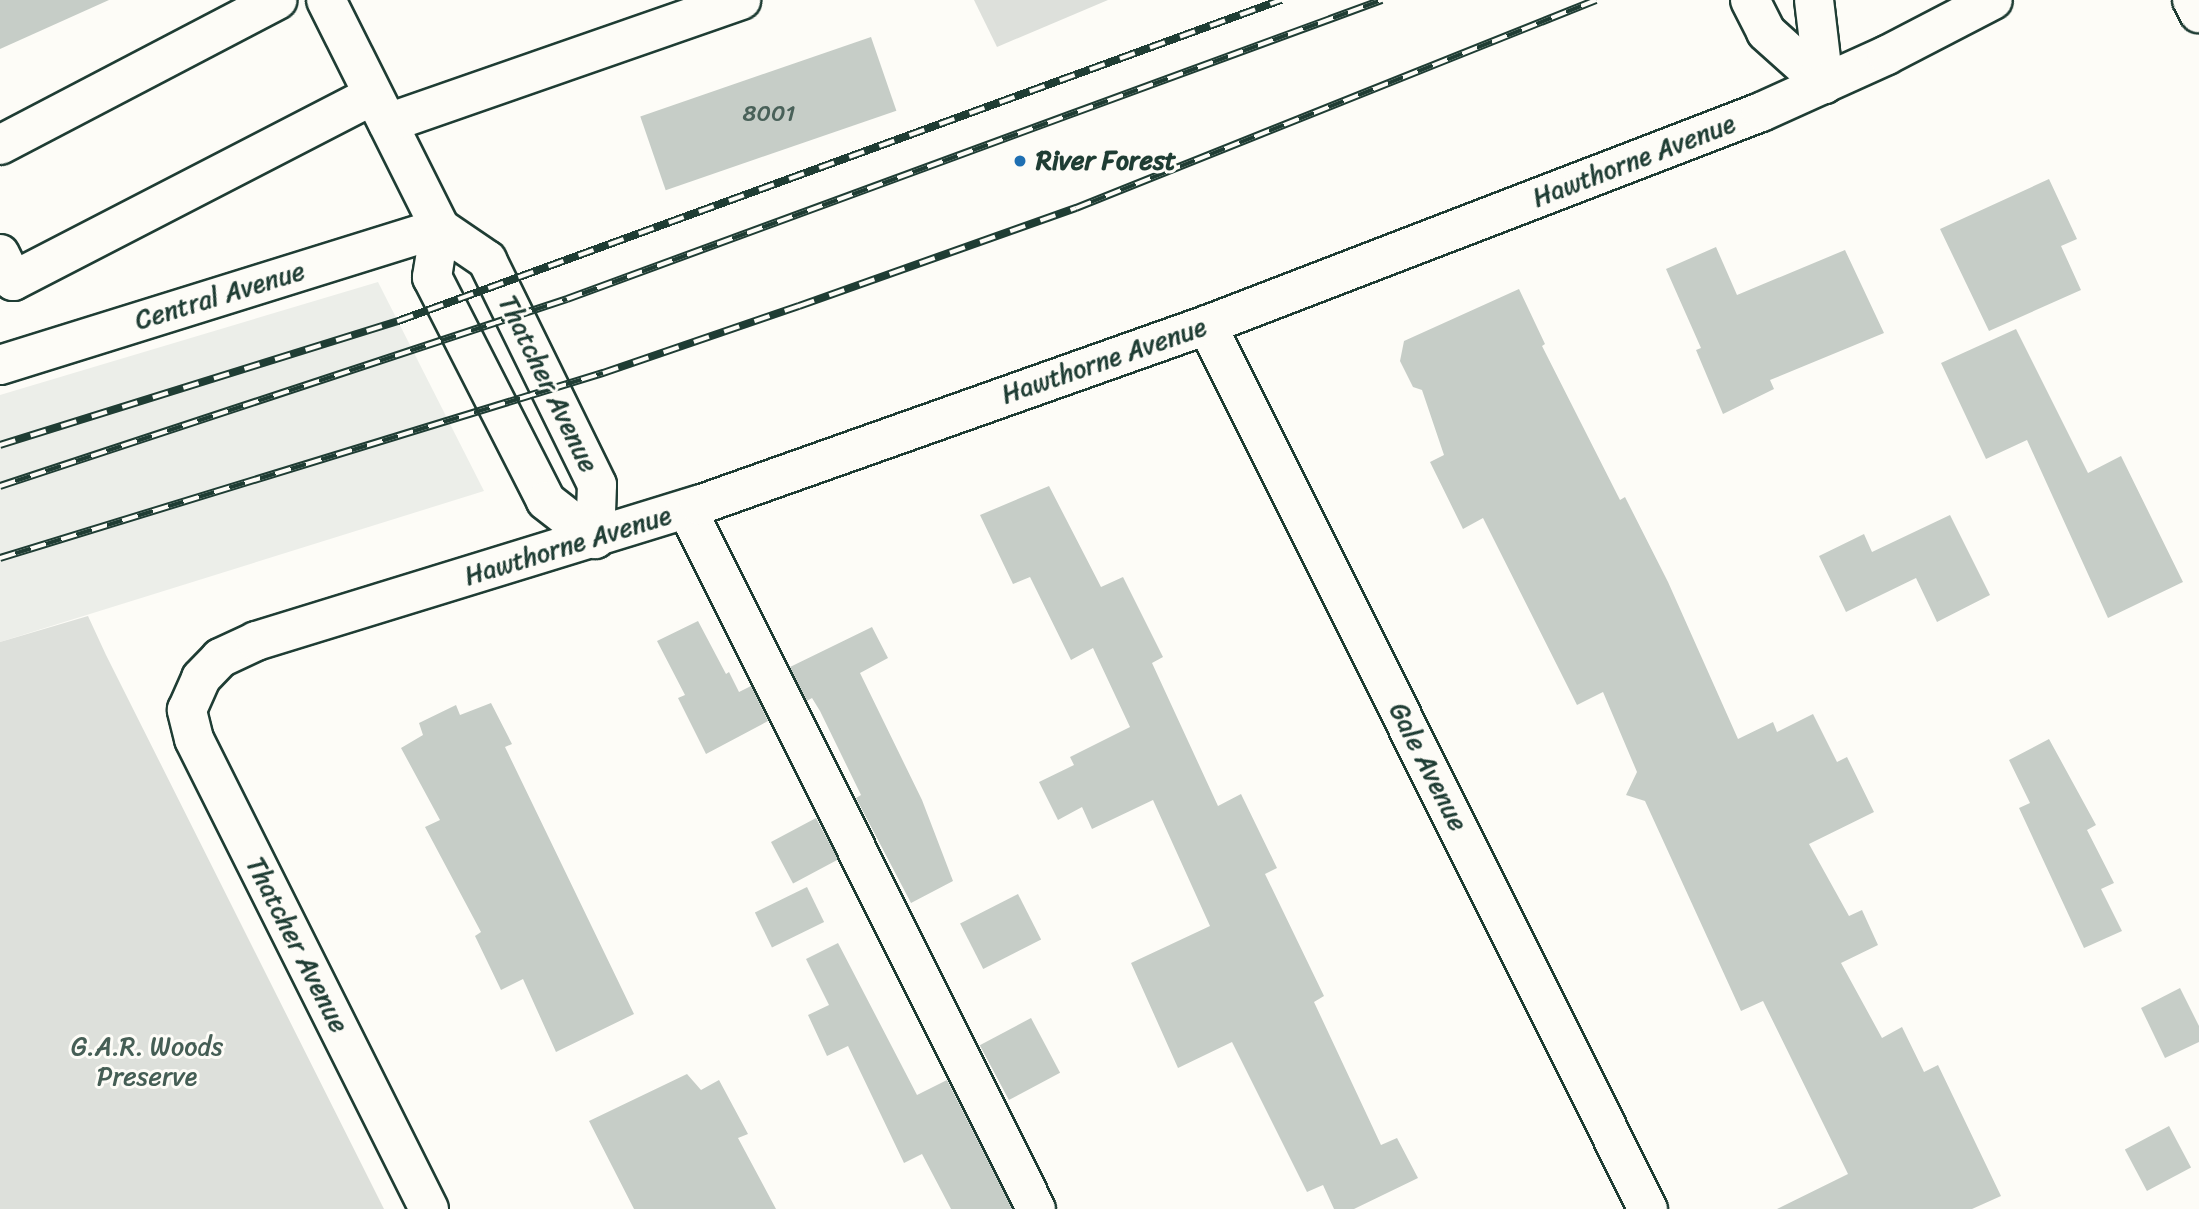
<!DOCTYPE html>
<html>
<head>
<meta charset="utf-8">
<style>
  body { margin:0 }
  #map { position:relative; width:2199px; height:1209px; overflow:hidden; background:#fdfcf7; font-family:Sriracha,sans-serif }
  div>[style] { position:absolute }
  .built>* { inset:0; background:#eceee9 }
  .green>* { inset:0; background:#dde0db }
  .building>* { inset:0; background:#c6cdc7; transform-origin:0 0 }
  .roads { filter:drop-shadow(2px 0 #1f3d34) drop-shadow(-2px 0 #1f3d34) drop-shadow(0 2px #1f3d34) drop-shadow(0 -2px #1f3d34) }
  .minor>* { height:38px; margin:-19px; padding:0 19px; transform-origin:19px; border-radius:19px; background:#fdfcf7 }
  .rail>* { height:8px; margin-top:-4px; transform-origin:0; background:repeating-linear-gradient(90deg,#fdfcf7 0 16px,#1f3d34 0 32px); box-sizing:border-box; border-block:2px solid #1f3d34 }
  .dots>* { width:19px; height:19px; translate:-50% -50%; box-sizing:border-box; border:4px solid #fdfcf7; border-radius:50% }
  span { translate:-50% -50%; white-space:nowrap; text-align:center; line-height:1.15; -webkit-text-stroke:6px #fdfcf7; paint-order:stroke }
  .number-label { font-size:23px; color:#496159 }
  .number-label span { -webkit-text-stroke-width:0 }
  .poi-label { font-size:26px; color:#1f3d34; font-weight:700 }
  .left { translate:0 -50%; text-align:left }
  .street-label { font-size:26px; color:#1f3d34 }
  .park-label { font-size:26px; color:#455e55 }
</style>
</head>
<body>
<div id="map">
  <div class="built">
    <i style="clip-path:polygon(378px 282px,484px 491px,0 642px,0 395px)"></i>
  </div>
  <div class="green">
    <i style="clip-path:polygon(974px 0,1108px 0,997px 47px)"></i>
    <i style="clip-path:polygon(88px 616px,106px 655px,384px 1209px,0 1209px,0 642px)"></i>
  </div>
  <div class="building">
    <i style="clip-path:polygon(0 0,109px 0,0 49px)"></i>
    <i style="left:871px;top:37px;width:78px;height:244px;rotate:71deg"></i>
    <i style="clip-path:polygon(2049px 179px,2077px 239px,2061px 246px,2081px 290px,1989px 331px,1940px 229px)"></i>
    <i style="clip-path:polygon(1716px 247px,1737px 295px,1845px 250px,1884px 333px,1770px 380px,1774px 389px,1723px 414px,1696px 350px,1701px 348px,1666px 269px)"></i>
    <i style="clip-path:polygon(1519px 289px,1545px 344px,1542px 346px,1620px 500px,1625px 497px,1668px 582px,1738px 739px,1773px 722px,1777px 732px,1813px 714px,1837px 762px,1847px 757px,1874px 812px,1809px 844px,1849px 916px,1862px 910px,1878px 945px,1841px 963px,1882px 1038px,1902px 1027px,1924px 1072px,1938px 1065px,2001px 1196px,1972px 1209px,1777px 1209px,1848px 1174px,1763px 1001px,1741px 1011px,1645px 801px,1626px 795px,1637px 772px,1603px 692px,1577px 705px,1483px 518px,1463px 529px,1430px 462px,1444px 455px,1422px 390px,1413px 387px,1400px 361px,1404px 341px)"></i>
    <i style="clip-path:polygon(2016px 329px,2088px 473px,2121px 456px,2183px 582px,2108px 618px,2027px 440px,1986px 459px,1941px 363px)"></i>
    <i style="clip-path:polygon(1049px 486px,1101px 587px,1123px 577px,1163px 657px,1152px 663px,1218px 806px,1241px 794px,1277px 868px,1265px 874px,1324px 996px,1314px 1002px,1381px 1145px,1397px 1138px,1418px 1178px,1354px 1209px,1334px 1209px,1323px 1185px,1307px 1192px,1232px 1042px,1178px 1068px,1131px 963px,1210px 926px,1153px 800px,1092px 829px,1082px 807px,1058px 820px,1039px 782px,1074px 765px,1070px 757px,1130px 727px,1093px 648px,1071px 660px,1030px 577px,1013px 584px,980px 515px)"></i>
    <i style="clip-path:polygon(1950px 515px,1990px 595px,1937px 622px,1916px 578px,1846px 612px,1819px 556px,1864px 534px,1872px 552px)"></i>
    <i style="clip-path:polygon(698px 621px,726px 674px,729px 672px,739px 692px,751px 686px,768px 721px,706px 754px,678px 698px,685px 695px,657px 641px)"></i>
    <i style="clip-path:polygon(872px 627px,888px 658px,860px 673px,922px 800px,953px 881px,911px 903px,856px 798px,861px 795px,820px 711px,812px 698px,807px 701px,790px 667px)"></i>
    <i style="clip-path:polygon(491px 703px,512px 744px,505px 747px,634px 1014px,556px 1052px,523px 979px,501px 990px,475px 936px,481px 932px,425px 827px,440px 820px,401px 748px,423px 735px,419px 723px,456px 705px,460px 715px)"></i>
    <i style="clip-path:polygon(2049px 739px,2096px 825px,2087px 830px,2114px 883px,2101px 889px,2122px 931px,2084px 948px,2019px 808px,2030px 803px,2009px 760px)"></i>
    <i style="left:816px;top:818px;width:47px;height:51px;rotate:62deg"></i>
    <i style="left:807px;top:887px;width:39px;height:58px;rotate:64deg"></i>
    <i style="left:1018px;top:894px;width:51px;height:65px;rotate:63deg"></i>
    <i style="clip-path:polygon(838px 943px,917px 1095px,947px 1080px,1012px 1209px,951px 1209px,922px 1154px,904px 1163px,848px 1046px,827px 1056px,808px 1015px,829px 1005px,806px 959px)"></i>
    <i style="clip-path:polygon(2180px 988px,2199px 1026px,2199px 1042px,2165px 1058px,2141px 1008px)"></i>
    <i style="left:1031px;top:1018px;width:62px;height:58px;rotate:62deg"></i>
    <i style="clip-path:polygon(687px 1074px,701px 1090px,719px 1080px,748px 1134px,738px 1138px,776px 1209px,634px 1209px,589px 1121px)"></i>
    <i style="left:2169px;top:1126px;width:47px;height:50px;rotate:62deg"></i>
  </div>
  <div class="roads">
    <div class="minor">
      <i style="left:326px;top:0;width:255px;rotate:63.4deg"></i>
      <i style="left:440px;top:228px;width:57px;rotate:34.2deg"></i>
      <i style="left:487px;top:260px;width:250px;rotate:63.9deg"></i>
      <i style="left:597px;top:485px;width:54px;rotate:92.1deg"></i>
      <i style="left:1750px;top:0;width:36px;rotate:63deg"></i>
      <i style="left:1766px;top:32px;width:78px;rotate:41.9deg"></i>
      <i style="left:1814px;top:0;width:85px;rotate:83.2deg"></i>
      <i style="left:2192px;top:0;width:15px;rotate:62deg"></i>
      <i style="left:388px;top:123px;width:374px;rotate:-19.2deg"></i>
      <i style="left:0;top:145px;width:313px;rotate:-27.6deg"></i>
      <i style="left:440px;top:228px;width:50px;rotate:99.3deg"></i>
      <i style="left:432px;top:277px;width:251px;rotate:63deg"></i>
      <i style="left:546px;top:501px;width:62px;rotate:37.8deg"></i>
      <i style="left:0;top:254px;width:30px;rotate:64deg"></i>
      <i style="left:13px;top:281px;width:405px;rotate:-27.3deg"></i>
      <i style="left:1207px;top:325px;width:988px;rotate:63.49deg"></i>
      <i style="left:0;top:365px;width:461px;rotate:-17.3deg"></i>
      <i style="left:687px;top:509px;width:782px;rotate:63.5deg"></i>
      <i style="left:429px;top:1209px;width:525px;rotate:-116.57deg"></i>
      <i style="left:194px;top:739px;width:30px;rotate:-104deg"></i>
      <i style="left:187px;top:710px;width:35px;rotate:-66deg"></i>
      <i style="left:201px;top:678px;width:28px;rotate:-46deg"></i>
      <i style="left:220px;top:658px;width:40px;rotate:-25deg"></i>
      <i style="left:256px;top:641px;width:463px;rotate:-17.1deg"></i>
      <i style="left:699px;top:505px;width:539px;rotate:-19.51deg"></i>
      <i style="left:1207px;top:325px;width:594px;rotate:-21.03deg"></i>
      <i style="left:1761px;top:112px;width:138px;rotate:-24.3deg"></i>
      <i style="left:1887px;top:55px;width:119px;rotate:-27.4deg"></i>
    </div>
  </div>
  <div class="rail">
    <i style="left:0;top:445px;width:417px;rotate:-17.3deg"></i>
    <i style="left:398px;top:321px;width:940px;rotate:-19.98deg"></i>
    <i style="left:0;top:486px;width:597px;rotate:-18.25deg"></i>
    <i style="left:567px;top:299px;width:868px;rotate:-20.15deg"></i>
    <i style="left:0;top:558px;width:631px;rotate:-17.06deg"></i>
    <i style="left:603px;top:373px;width:207px;rotate:-18.9deg"></i>
    <i style="left:799px;top:306px;width:294px;rotate:-19.5deg"></i>
    <i style="left:1076px;top:208px;width:560px;rotate:-21.8deg"></i>
  </div>
  <div class="dots">
    <i style="left:1020px;top:161px;background:#1f6fb2"></i>
  </div>
  <div class="number-label">
    <span style="left:769px;top:114px">8001</span>
  </div>
  <div class="poi-label">
    <span class="left" style="left:1036px;top:161px">River Forest</span>
  </div>
  <div class="street-label">
    <span style="left:1634px;top:161px;rotate:-21deg">Hawthorne Avenue</span>
    <span style="left:220px;top:296px;rotate:-17deg">Central Avenue</span>
    <span style="left:1104px;top:361px;rotate:-19deg">Hawthorne Avenue</span>
    <span style="left:548px;top:384px;rotate:64deg">Thatcher Avenue</span>
    <span style="left:568px;top:546px;rotate:-17deg">Hawthorne Avenue</span>
    <span style="left:1428px;top:767px;rotate:63deg">Gale Avenue</span>
    <span style="left:297px;top:945px;rotate:63deg">Thatcher Avenue</span>
  </div>
  <div class="park-label">
    <span style="left:147px;top:1062px">G.A.R. Woods<br>Preserve</span>
  </div>
</div>
</body>
</html>
